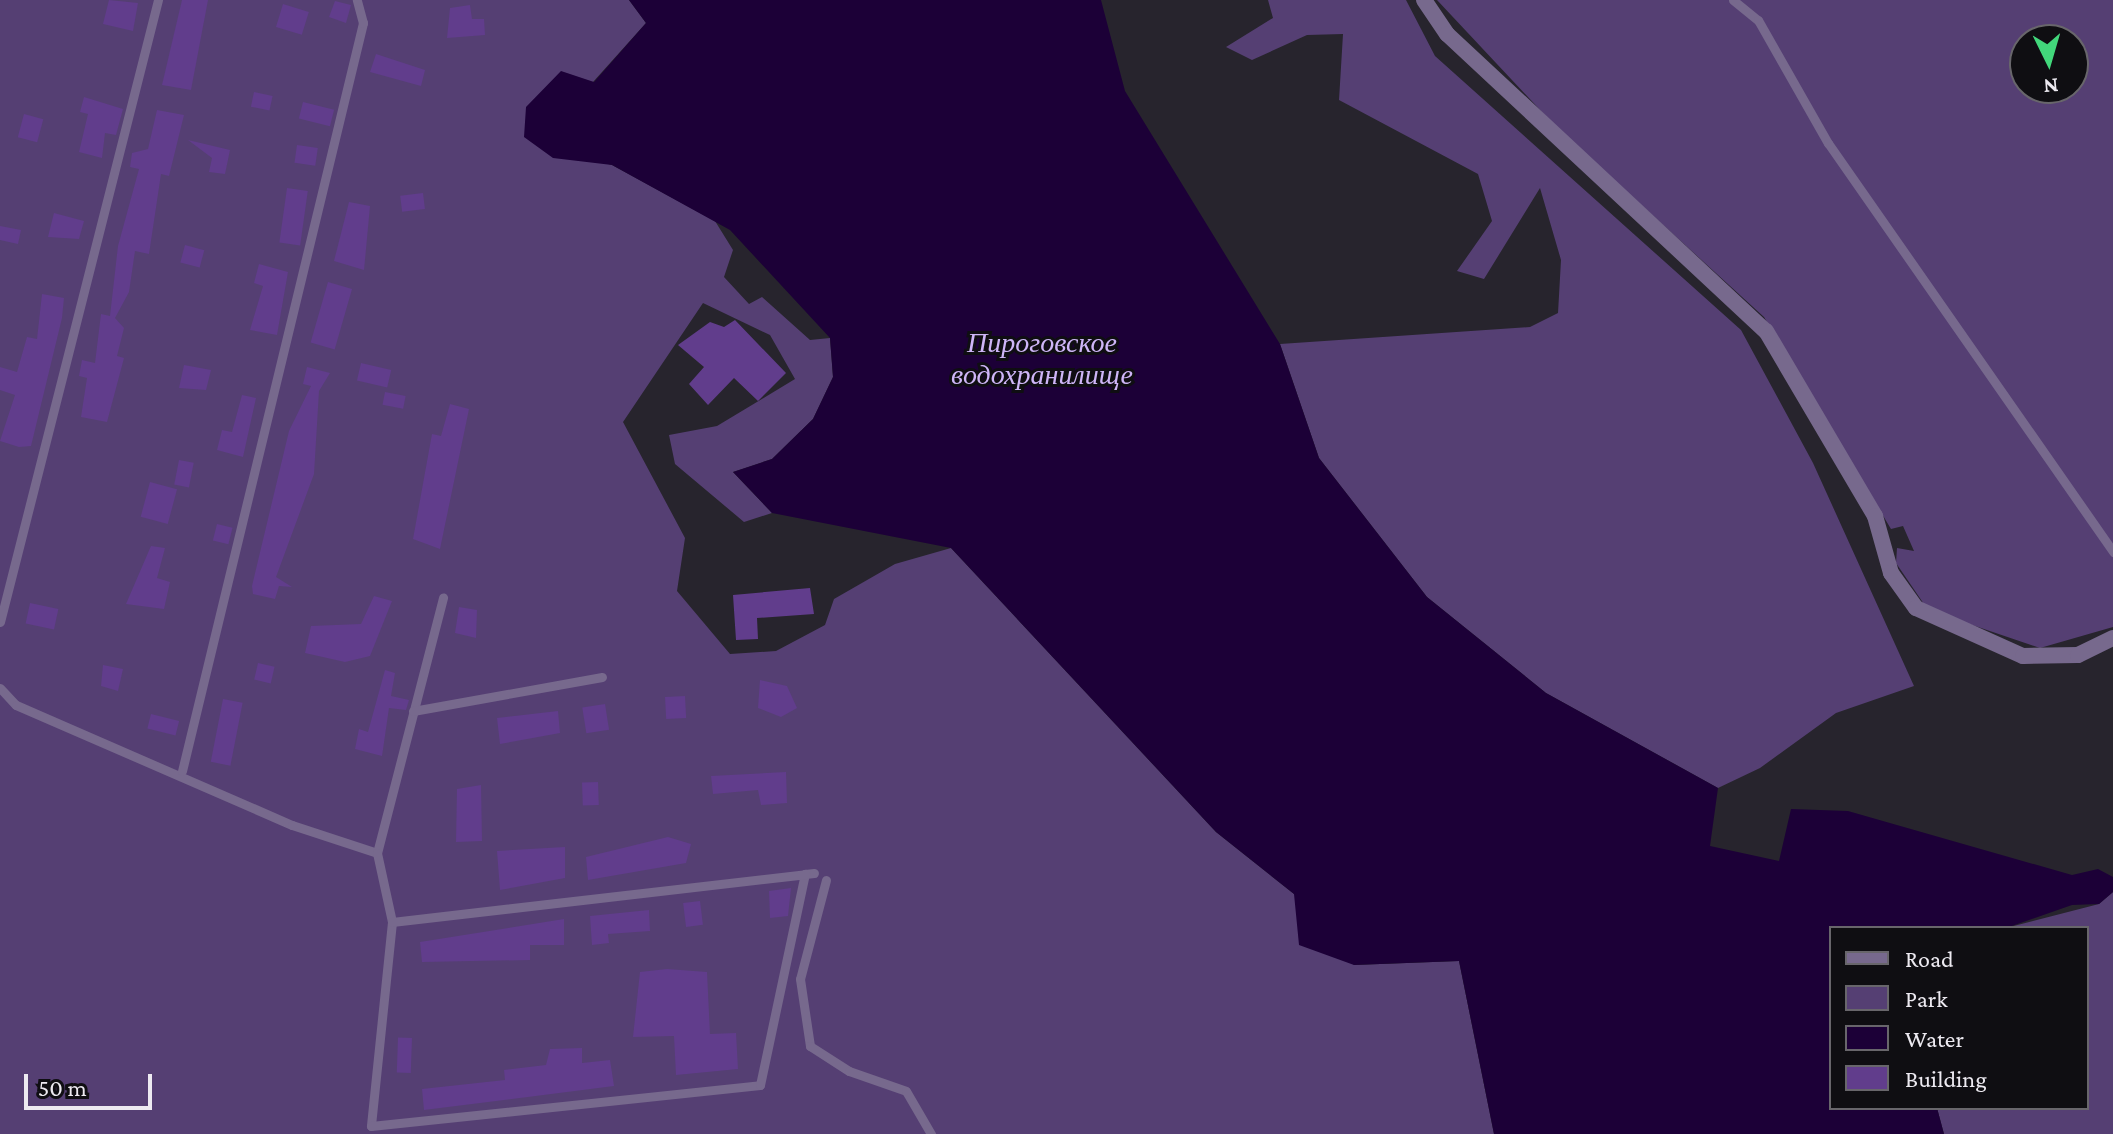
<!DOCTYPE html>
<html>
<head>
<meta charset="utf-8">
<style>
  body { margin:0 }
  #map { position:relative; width:2113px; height:1134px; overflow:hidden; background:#27242d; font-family:"Crimson Pro",serif }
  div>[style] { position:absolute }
  .green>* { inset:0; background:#553f73 }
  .water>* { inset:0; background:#1c0037 }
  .building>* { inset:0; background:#613d8c; transform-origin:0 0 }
  .lane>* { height:9px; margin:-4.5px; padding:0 4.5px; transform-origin:4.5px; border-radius:4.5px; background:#77698d }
  .street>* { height:16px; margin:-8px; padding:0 8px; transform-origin:8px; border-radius:8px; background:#77698d }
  span { translate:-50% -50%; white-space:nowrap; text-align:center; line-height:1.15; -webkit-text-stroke:6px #0f0e12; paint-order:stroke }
  .water-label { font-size:28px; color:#ceb5f7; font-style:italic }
  .legend { position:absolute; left:1829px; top:926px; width:260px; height:184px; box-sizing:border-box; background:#0f0e12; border:2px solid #68666b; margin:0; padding:10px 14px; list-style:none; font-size:24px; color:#edeaf1 }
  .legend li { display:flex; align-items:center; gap:16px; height:40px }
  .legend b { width:40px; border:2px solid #68666b }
  .north { position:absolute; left:2009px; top:24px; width:80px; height:80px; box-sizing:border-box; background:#0f0e12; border:2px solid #68666b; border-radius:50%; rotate:175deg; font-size:22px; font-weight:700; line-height:32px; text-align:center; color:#edeaf1 }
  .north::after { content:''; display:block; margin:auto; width:28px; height:36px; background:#42d77b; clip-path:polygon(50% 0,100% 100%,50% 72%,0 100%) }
  .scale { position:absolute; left:24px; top:1074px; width:128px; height:36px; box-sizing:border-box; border:4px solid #edeaf1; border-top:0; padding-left:10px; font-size:24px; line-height:28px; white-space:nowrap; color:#edeaf1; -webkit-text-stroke:6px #0f0e12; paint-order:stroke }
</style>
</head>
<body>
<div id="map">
  <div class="green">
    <i style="clip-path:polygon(0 0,629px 0,646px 23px,593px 82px,566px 153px,612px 165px,715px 221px,733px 250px,724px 277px,749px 304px,762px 297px,810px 340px,830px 338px,833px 377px,813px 419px,772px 459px,733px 472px,772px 513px,744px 522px,675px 464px,669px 435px,717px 426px,795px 379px,770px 335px,703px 303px,623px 422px,685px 538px,677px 591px,730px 654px,776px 651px,825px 625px,834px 599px,895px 564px,951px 548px,1216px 832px,1294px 894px,1354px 965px,1459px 961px,1494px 1134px,0 1134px)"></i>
    <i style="clip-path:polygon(1268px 0,1406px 0,1435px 56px,1741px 330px,1813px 463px,1914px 686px,1836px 713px,1760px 768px,1718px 788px,1546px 693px,1427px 597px,1319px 458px,1280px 344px,1530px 327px,1558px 313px,1561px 260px,1540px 188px,1484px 279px,1457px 271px,1492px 221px,1478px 174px,1339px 100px,1343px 34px,1307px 35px,1252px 60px,1226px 47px,1273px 18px)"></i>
    <i style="clip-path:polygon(evenodd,1437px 0,2113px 0,2113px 627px,2040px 648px,1928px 610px,1896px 563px,1897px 548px,1914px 551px,1903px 526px,1891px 529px,1764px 317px,1558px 129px,1437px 0,2025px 40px,2073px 40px,2073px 88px,2025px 88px,2025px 40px)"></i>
    <i style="clip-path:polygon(2113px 892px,2113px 1134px,1944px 1134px,1937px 1108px,2087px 1108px,2087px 928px,2006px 928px,2099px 904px)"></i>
  </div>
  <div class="water">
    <i style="clip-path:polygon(629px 0,1101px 0,1125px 91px,1280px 344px,1319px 458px,1427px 597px,1546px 693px,1718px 788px,1710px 846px,1779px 861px,1791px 809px,1848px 811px,2072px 875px,2098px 869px,2113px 877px,2113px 892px,2099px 904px,2072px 905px,2006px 928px,1831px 928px,1831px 1108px,1937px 1108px,1944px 1134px,1494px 1134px,1459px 961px,1354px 965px,1299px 945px,1294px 894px,1216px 832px,951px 548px,772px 513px,733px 472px,772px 459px,813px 419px,833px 377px,830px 338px,730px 230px,612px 165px,553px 158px,524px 137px,526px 107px,561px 71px,594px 82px,646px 23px)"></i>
  </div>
  <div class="building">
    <i style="clip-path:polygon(109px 0,138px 3px,133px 31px,103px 24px)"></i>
    <i style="clip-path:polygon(182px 0,208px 0,191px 90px,162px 85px)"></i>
    <i style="clip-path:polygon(335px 1px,351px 5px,346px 23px,329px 17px)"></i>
    <i style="left:283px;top:4px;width:27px;height:24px;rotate:17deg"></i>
    <i style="clip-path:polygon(470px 5px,472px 19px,484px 19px,485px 35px,447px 38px,450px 8px)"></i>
    <i style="clip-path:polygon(376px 54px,425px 70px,421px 86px,370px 72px)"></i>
    <i style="left:254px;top:92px;width:19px;height:15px;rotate:12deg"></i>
    <i style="clip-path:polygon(84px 97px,123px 109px,116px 135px,105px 133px,102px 158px,79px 152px,88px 114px,80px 112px)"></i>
    <i style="left:303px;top:102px;width:32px;height:17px;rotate:14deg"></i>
    <i style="clip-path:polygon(157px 110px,184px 115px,169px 176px,161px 174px,149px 254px,135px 251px,129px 292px,115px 318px,124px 328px,117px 356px,124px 358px,107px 422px,81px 417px,87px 378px,79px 376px,82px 360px,95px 363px,101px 314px,110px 316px,118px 246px,139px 169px,130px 167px,132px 153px,148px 149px)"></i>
    <i style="left:24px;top:114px;width:20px;height:24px;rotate:15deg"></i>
    <i style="clip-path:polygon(188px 140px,230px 150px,225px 174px,209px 172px,212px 158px)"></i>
    <i style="left:297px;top:145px;width:21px;height:18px;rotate:8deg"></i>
    <i style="left:287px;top:188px;width:21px;height:55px;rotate:8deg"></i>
    <i style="left:423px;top:193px;width:16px;height:23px;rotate:83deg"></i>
    <i style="clip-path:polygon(349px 202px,370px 206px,364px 270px,334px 261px)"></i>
    <i style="clip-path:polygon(54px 213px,84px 221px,79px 239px,48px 237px)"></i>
    <i style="clip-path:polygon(0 226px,21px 230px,18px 244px,0 240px)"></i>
    <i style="left:185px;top:245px;width:20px;height:18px;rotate:15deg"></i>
    <i style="clip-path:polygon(259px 264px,288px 272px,277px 335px,250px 330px,263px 286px,254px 283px)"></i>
    <i style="left:328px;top:282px;width:25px;height:63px;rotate:16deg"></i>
    <i style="clip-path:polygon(42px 294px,64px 298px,62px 318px,31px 446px,19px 447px,0 441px,15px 395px,0 390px,0 367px,17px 372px,27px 337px,37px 339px)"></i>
    <i style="clip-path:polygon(735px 320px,786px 373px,758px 401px,734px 378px,708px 405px,689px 384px,704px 367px,678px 345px,710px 322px,724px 327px)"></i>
    <i style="left:361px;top:363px;width:31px;height:18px;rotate:13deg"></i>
    <i style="clip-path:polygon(184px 365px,211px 370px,206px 390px,179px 388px)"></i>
    <i style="clip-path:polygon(307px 367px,330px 373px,319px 391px,314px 474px,276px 577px,292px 587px,279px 586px,275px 599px,253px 594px,252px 586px,289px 431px,311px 386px,303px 384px)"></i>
    <i style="left:385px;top:392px;width:21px;height:13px;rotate:11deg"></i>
    <i style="clip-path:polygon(242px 395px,256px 398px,243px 457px,217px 450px,222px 430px,232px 432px)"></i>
    <i style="clip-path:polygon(450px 404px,469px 409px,440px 549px,413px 539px,432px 434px,441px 436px)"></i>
    <i style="left:179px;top:460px;width:15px;height:25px;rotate:11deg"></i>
    <i style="left:150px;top:482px;width:28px;height:36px;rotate:15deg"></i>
    <i style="left:217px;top:524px;width:16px;height:17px;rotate:14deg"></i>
    <i style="clip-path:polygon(151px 546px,165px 548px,157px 578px,170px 582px,164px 609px,126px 604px)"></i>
    <i style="clip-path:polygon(810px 588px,814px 614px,757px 618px,758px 639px,736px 640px,733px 595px)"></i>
    <i style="clip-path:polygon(374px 596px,392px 601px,370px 656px,345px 662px,305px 653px,311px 626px,361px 624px)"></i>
    <i style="left:30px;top:603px;width:29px;height:21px;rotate:12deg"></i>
    <i style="clip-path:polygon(459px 607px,477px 610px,476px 638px,455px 633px)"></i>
    <i style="left:258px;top:663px;width:17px;height:17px;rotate:13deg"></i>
    <i style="clip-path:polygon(103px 665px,123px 669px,118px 691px,101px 686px)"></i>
    <i style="clip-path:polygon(385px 670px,395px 673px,391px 696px,409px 700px,406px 710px,389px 708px,382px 756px,355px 749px,359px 729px,368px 732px)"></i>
    <i style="clip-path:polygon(760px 680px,787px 686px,797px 708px,781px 717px,758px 708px)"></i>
    <i style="left:685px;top:696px;width:22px;height:20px;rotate:87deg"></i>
    <i style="left:223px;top:699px;width:20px;height:64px;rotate:11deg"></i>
    <i style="left:605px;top:704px;width:26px;height:23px;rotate:81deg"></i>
    <i style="clip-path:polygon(558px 711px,560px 733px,500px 744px,497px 718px)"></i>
    <i style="left:151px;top:714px;width:29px;height:15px;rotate:14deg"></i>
    <i style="clip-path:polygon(786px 772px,787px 803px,761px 805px,758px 790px,713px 794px,711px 776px)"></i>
    <i style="left:598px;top:782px;width:23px;height:16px;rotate:88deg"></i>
    <i style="clip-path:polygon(481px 785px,482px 841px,456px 842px,457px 789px)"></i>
    <i style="clip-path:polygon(668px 837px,691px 844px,686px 863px,588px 880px,586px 857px)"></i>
    <i style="clip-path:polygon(565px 847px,565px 878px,500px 890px,497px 851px)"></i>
    <i style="clip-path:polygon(791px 888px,788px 916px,770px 918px,769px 891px)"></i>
    <i style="left:700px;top:901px;width:24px;height:17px;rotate:83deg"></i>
    <i style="clip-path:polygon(649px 910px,650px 931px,608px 934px,609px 943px,592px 945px,590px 916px)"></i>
    <i style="clip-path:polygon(564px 919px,564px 945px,530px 945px,530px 960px,422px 962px,420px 942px)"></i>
    <i style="clip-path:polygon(667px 969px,707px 972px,710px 1034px,736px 1033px,738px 1069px,676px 1075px,674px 1036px,633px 1037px,640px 972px)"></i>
    <i style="left:412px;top:1038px;width:35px;height:14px;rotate:92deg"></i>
    <i style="clip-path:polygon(582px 1048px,582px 1063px,610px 1060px,614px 1086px,424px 1110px,422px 1089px,505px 1080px,504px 1070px,546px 1065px,550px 1049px)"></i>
  </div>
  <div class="lane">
    <i style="left:1733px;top:0;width:32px;rotate:39deg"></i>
    <i style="left:1758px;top:20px;width:142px;rotate:60.4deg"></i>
    <i style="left:1828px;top:143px;width:499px;rotate:55.1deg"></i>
    <i style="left:0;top:622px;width:642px;rotate:-75.75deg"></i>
    <i style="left:0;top:688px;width:23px;rotate:47deg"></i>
    <i style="left:16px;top:705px;width:301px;rotate:23.5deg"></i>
    <i style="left:292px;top:825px;width:89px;rotate:18.2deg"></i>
    <i style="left:377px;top:853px;width:264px;rotate:-75.5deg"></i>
    <i style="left:413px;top:711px;width:192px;rotate:-10.2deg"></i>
    <i style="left:182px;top:771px;width:770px;rotate:-76.4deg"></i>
    <i style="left:363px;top:23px;width:24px;rotate:-105deg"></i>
    <i style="left:377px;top:853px;width:71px;rotate:77.7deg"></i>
    <i style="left:392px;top:922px;width:205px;rotate:95.9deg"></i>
    <i style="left:371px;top:1126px;width:391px;rotate:-6deg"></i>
    <i style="left:760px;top:1085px;width:216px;rotate:-78deg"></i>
    <i style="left:805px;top:874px;width:9px;rotate:-6deg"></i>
    <i style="left:826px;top:880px;width:102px;rotate:104.7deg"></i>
    <i style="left:800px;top:979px;width:68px;rotate:81.5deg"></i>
    <i style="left:810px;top:1046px;width:46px;rotate:32.7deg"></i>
    <i style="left:849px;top:1071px;width:60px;rotate:19.3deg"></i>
    <i style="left:906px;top:1091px;width:50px;rotate:59.8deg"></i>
    <i style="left:392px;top:922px;width:416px;rotate:-6.6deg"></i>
  </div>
  <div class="street">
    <i style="left:1424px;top:0;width:41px;rotate:55.9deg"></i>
    <i style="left:1447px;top:34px;width:436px;rotate:43deg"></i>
    <i style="left:1766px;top:331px;width:215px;rotate:59.5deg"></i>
    <i style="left:1875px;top:516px;width:59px;rotate:74.3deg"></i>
    <i style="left:1891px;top:573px;width:43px;rotate:54.5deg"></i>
    <i style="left:1916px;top:608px;width:117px;rotate:24.2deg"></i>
    <i style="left:2023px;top:656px;width:55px;rotate:-1deg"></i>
    <i style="left:2078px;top:655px;width:39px;rotate:-26deg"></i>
  </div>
  <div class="water-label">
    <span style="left:1042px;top:359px">Пироговское<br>водохранилище</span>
  </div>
  <ul class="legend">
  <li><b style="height:10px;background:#77698d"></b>Road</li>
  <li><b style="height:22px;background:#553f73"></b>Park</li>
  <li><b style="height:22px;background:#1c0037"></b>Water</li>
  <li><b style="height:22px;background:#613d8c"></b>Building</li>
  </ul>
  <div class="north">N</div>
  <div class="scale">50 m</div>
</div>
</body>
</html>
